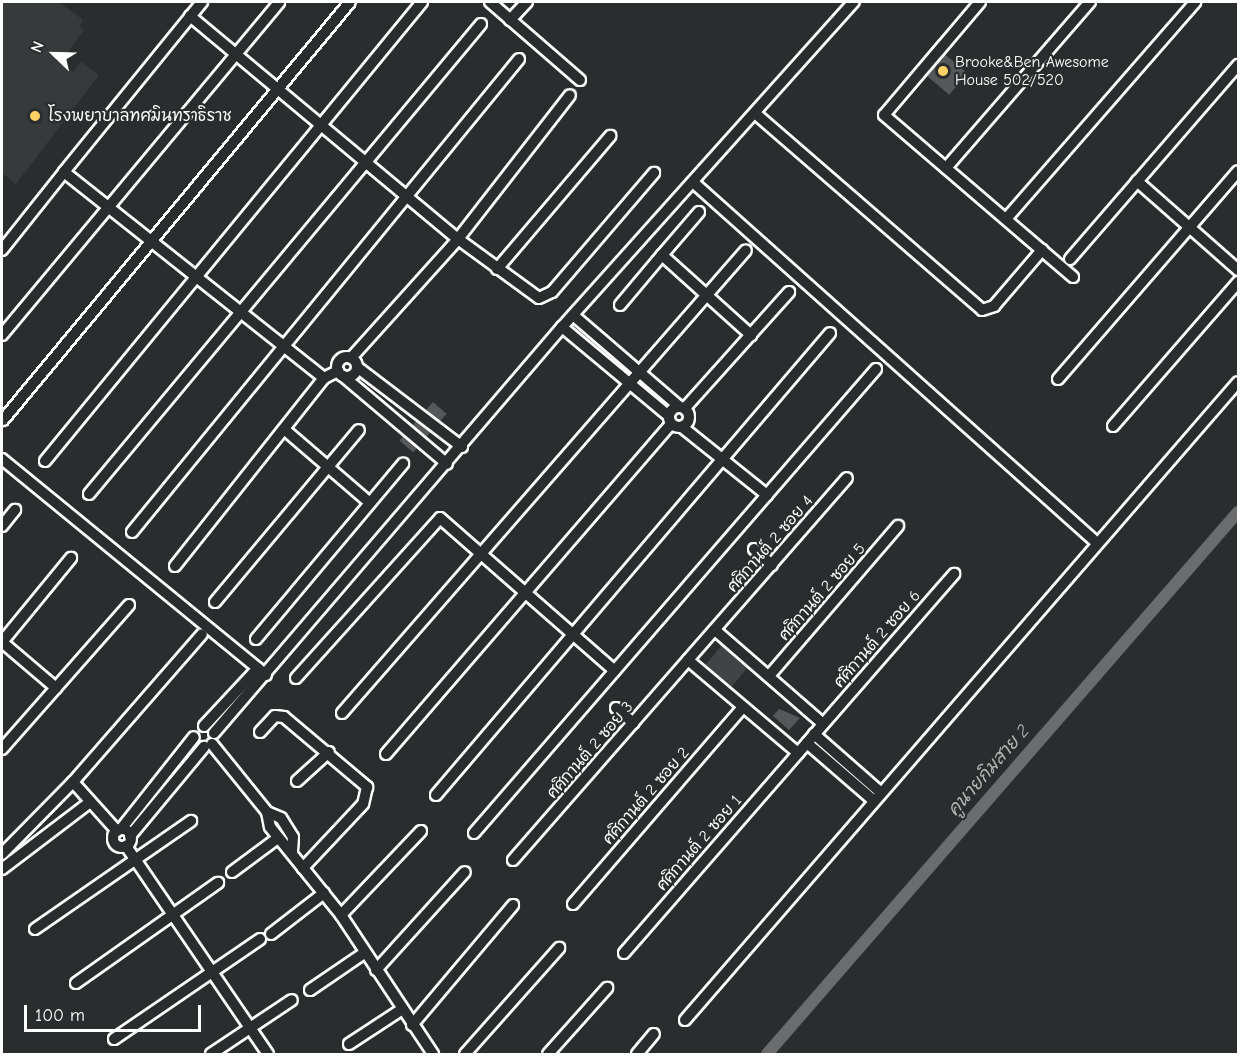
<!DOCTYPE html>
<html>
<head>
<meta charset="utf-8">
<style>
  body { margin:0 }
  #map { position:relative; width:1240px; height:1056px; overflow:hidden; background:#2a2d2e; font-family:"Comic Neue","Playpen Sans Thai",sans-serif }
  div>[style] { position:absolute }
  .built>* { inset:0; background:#373a3b }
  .green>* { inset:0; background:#414445; transform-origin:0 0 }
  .canal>* { height:12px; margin:-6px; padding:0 6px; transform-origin:6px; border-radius:6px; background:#6a6c6d }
  .building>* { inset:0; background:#555758; transform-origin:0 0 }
  .roads { filter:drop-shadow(2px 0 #fff) drop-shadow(-2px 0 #fff) drop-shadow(0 2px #fff) drop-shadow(0 -2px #fff) }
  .minor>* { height:10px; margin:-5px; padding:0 5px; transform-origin:5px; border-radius:5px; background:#2a2d2e }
  .minor>.ring { margin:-5px; padding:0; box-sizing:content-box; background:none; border:10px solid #2a2d2e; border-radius:50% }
  .dots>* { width:16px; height:16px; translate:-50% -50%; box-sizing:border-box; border:3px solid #2a2d2e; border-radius:50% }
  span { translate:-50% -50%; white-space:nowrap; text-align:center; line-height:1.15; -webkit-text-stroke:4.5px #2a2d2e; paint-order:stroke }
  .poi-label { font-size:16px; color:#fff }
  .left { translate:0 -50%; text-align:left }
  .street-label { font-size:16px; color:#fff }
  .water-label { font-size:18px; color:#b4b6b6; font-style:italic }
  .frame { position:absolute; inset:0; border:3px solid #fff; pointer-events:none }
  .north { position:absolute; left:24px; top:24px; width:60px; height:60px; -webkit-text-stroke:4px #2a2d2e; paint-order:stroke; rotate:293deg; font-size:16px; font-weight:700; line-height:24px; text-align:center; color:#fff }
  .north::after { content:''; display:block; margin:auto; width:21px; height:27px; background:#fff; clip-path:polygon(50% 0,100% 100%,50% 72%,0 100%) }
  .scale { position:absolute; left:24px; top:1005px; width:177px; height:27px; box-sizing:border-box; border:3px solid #fff; border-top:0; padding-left:8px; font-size:18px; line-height:21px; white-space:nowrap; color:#fff; -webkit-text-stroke:4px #2a2d2e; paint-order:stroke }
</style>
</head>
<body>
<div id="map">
  <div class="built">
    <i style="clip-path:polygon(2px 2px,59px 2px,83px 20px,79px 26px,84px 30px,60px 63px,73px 72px,81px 62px,99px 75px,16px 184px,2px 173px)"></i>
  </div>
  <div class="green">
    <i style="left:723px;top:644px;width:34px;height:30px;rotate:40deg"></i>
  </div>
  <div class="canal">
    <i style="left:767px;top:1054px;width:718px;rotate:-49.01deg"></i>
  </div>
  <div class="building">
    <i style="left:942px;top:52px;width:33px;height:28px;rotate:40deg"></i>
    <i style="left:433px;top:402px;width:18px;height:51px;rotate:41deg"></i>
    <i style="clip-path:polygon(779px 709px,800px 718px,789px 730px,773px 716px)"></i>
  </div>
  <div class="roads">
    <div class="minor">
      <i style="left:202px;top:2px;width:219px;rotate:129.1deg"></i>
      <i style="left:64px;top:172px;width:332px;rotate:38.4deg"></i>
      <i style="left:490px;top:2px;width:119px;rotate:40.9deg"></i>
      <i style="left:980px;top:2px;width:148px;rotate:130.3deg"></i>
      <i style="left:884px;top:115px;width:249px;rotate:40.6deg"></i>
      <i style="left:190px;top:16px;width:349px;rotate:39.8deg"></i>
      <i style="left:458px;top:239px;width:100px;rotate:36.1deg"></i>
      <i style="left:539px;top:298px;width:14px;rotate:-25deg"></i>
      <i style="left:552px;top:292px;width:157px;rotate:-49.4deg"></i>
      <i style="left:510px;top:20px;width:25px;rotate:-47deg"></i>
      <i style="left:756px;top:114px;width:299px;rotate:40.9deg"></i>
      <i style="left:982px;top:310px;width:13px;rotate:-18deg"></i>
      <i style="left:994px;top:306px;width:74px;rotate:-49.4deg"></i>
      <i style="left:946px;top:168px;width:220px;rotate:-49.1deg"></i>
      <i style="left:1137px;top:181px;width:135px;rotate:41.4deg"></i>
      <i style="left:694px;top:183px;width:540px;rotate:41.77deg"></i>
      <i style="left:699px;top:212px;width:57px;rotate:130.7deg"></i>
      <i style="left:662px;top:255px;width:120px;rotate:42deg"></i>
      <i style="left:1006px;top:219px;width:288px;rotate:-48.9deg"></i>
      <i style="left:2px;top:250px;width:100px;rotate:-51.5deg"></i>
      <i style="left:1070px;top:259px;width:257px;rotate:-49.1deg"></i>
      <i style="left:497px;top:269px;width:175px;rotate:-49.6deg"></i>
      <i style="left:620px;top:305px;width:65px;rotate:-50deg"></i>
      <i style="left:573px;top:315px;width:141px;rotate:40.7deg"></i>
      <i style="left:562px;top:327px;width:139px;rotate:39.8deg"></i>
      <i style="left:2px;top:335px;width:433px;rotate:-50.2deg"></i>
      <i class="ring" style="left:337px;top:357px;width:10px;height:10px"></i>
      <i style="left:351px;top:358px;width:160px;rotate:-48deg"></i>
      <i style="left:458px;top:239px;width:182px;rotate:-52.1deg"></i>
      <i style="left:357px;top:367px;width:132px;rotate:37.3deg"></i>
      <i style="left:343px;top:376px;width:136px;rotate:40.2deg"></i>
      <i style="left:1058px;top:379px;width:275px;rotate:-49.1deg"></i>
      <i class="ring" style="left:669px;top:407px;width:10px;height:10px"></i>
      <i style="left:685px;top:408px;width:156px;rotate:-48.1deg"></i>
      <i style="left:3px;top:420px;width:543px;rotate:-50.3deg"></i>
      <i style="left:1113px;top:426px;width:191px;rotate:-49deg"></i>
      <i style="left:682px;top:427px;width:109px;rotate:38.7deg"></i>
      <i style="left:284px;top:429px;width:113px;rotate:40.7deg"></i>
      <i style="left:2px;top:459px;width:341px;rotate:39.3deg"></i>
      <i style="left:45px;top:461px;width:594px;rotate:-50.6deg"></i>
      <i style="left:89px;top:494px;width:612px;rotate:-50.17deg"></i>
      <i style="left:2px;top:526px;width:21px;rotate:-51deg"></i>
      <i style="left:132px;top:532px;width:611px;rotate:-50.71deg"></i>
      <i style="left:754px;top:549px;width:24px;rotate:42deg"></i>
      <i style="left:175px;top:566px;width:240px;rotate:-51.6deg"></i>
      <i style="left:324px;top:378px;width:16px;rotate:-27deg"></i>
      <i style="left:215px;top:602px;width:224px;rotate:-50.1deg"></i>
      <i style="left:715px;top:630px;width:143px;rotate:41deg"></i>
      <i style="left:256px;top:639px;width:229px;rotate:-50deg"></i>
      <i style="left:2px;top:642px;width:109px;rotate:-50.6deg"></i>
      <i style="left:2px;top:642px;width:71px;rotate:40.4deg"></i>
      <i style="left:688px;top:660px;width:144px;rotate:40.2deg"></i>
      <i style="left:769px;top:676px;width:198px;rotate:-49.3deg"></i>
      <i style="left:296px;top:678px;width:215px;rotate:-48deg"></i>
      <i style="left:440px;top:518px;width:232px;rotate:41.2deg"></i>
      <i style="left:616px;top:708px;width:23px;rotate:41deg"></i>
      <i style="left:342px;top:713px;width:614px;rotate:-48.89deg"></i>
      <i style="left:204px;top:726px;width:79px;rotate:-47deg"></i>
      <i style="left:260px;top:732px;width:22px;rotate:-47deg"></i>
      <i style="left:275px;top:716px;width:9px;rotate:6deg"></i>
      <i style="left:284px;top:717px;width:109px;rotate:40.1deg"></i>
      <i style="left:367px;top:787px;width:17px;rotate:103deg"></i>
      <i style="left:363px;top:804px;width:88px;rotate:133.2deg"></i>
      <i style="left:214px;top:733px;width:535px;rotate:-49.4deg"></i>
      <i style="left:562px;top:327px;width:437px;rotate:-48.1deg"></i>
      <i style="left:814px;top:734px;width:88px;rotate:41.3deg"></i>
      <i style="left:807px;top:743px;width:87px;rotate:40.8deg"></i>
      <i style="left:212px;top:744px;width:87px;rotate:51deg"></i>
      <i style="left:267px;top:812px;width:15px;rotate:23deg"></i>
      <i style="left:281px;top:818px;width:22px;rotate:58deg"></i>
      <i style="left:293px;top:837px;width:14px;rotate:94deg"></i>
      <i style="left:2px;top:749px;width:192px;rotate:-48.6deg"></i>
      <i style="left:386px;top:754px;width:436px;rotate:-49.2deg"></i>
      <i style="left:297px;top:781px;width:43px;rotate:-42.2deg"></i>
      <i style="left:73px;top:782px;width:66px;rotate:48.1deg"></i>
      <i style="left:436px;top:795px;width:607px;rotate:-49.54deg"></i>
      <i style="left:267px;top:812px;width:15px;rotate:79deg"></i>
      <i style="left:270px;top:827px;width:113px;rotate:51.1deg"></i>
      <i style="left:341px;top:915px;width:167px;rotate:56.5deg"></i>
      <i style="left:121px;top:829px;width:117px;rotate:-51.6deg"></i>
      <i class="ring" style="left:113px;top:829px;width:8px;height:8px"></i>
      <i style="left:474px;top:833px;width:614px;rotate:-49.1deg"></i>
      <i style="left:130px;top:836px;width:116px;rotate:-50.3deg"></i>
      <i style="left:126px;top:846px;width:252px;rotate:55.7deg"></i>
      <i style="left:2px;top:854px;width:101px;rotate:-45.4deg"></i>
      <i style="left:73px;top:782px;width:196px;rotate:-48.9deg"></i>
      <i style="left:513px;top:860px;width:507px;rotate:-48.84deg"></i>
      <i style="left:2px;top:869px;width:109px;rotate:-37.2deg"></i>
      <i style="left:232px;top:872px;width:57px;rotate:-36.5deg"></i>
      <i style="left:573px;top:904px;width:260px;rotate:-49.2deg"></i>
      <i style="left:341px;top:915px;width:116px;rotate:-46.4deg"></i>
      <i style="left:35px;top:929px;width:190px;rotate:-34.7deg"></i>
      <i style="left:271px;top:934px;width:67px;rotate:-37.7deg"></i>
      <i style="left:624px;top:953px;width:503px;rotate:-48.95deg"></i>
      <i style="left:376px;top:970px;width:132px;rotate:-47.8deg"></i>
      <i style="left:76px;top:983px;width:174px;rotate:-35.2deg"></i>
      <i style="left:310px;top:990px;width:65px;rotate:-34.4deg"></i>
      <i style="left:685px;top:1020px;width:844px;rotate:-49.08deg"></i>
      <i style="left:412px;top:1025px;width:157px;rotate:-49.9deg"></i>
      <i style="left:114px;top:1039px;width:177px;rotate:-34.4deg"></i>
      <i style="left:349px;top:1044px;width:62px;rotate:-33.2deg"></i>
      <i style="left:211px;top:1054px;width:97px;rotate:-33.7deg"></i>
      <i style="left:465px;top:1054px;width:142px;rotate:-48.4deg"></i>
      <i style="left:548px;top:1054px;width:89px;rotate:-48.2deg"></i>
      <i style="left:637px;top:1054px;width:26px;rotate:-50deg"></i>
    </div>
  </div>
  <div class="dots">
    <i style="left:943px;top:71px;background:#ffd166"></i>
    <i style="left:35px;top:116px;background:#ffd166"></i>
  </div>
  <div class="poi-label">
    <span class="left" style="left:955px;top:71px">Brooke&amp;Ben Awesome<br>House 502/520</span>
    <span class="left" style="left:48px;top:116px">โรงพยาบาลทศมินทราธิราช</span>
  </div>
  <div class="street-label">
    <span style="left:770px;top:544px;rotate:-49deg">ศศิกานต์ 2 ซอย 4</span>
    <span style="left:822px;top:592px;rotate:-49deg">ศศิกานต์ 2 ซอย 5</span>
    <span style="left:877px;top:639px;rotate:-49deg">ศศิกานต์ 2 ซอย 6</span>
    <span style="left:590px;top:750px;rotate:-49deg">ศศิกานต์ 2 ซอย 3</span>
    <span style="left:646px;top:796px;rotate:-49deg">ศศิกานต์ 2 ซอย 2</span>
    <span style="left:699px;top:843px;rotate:-49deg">ศศิกานต์ 2 ซอย 1</span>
  </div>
  <div class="water-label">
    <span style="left:989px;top:771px;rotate:-49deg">คูนายกิมสาย 2</span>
  </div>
  <div class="frame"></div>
  <div class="north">N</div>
  <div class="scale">100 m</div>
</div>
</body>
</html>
